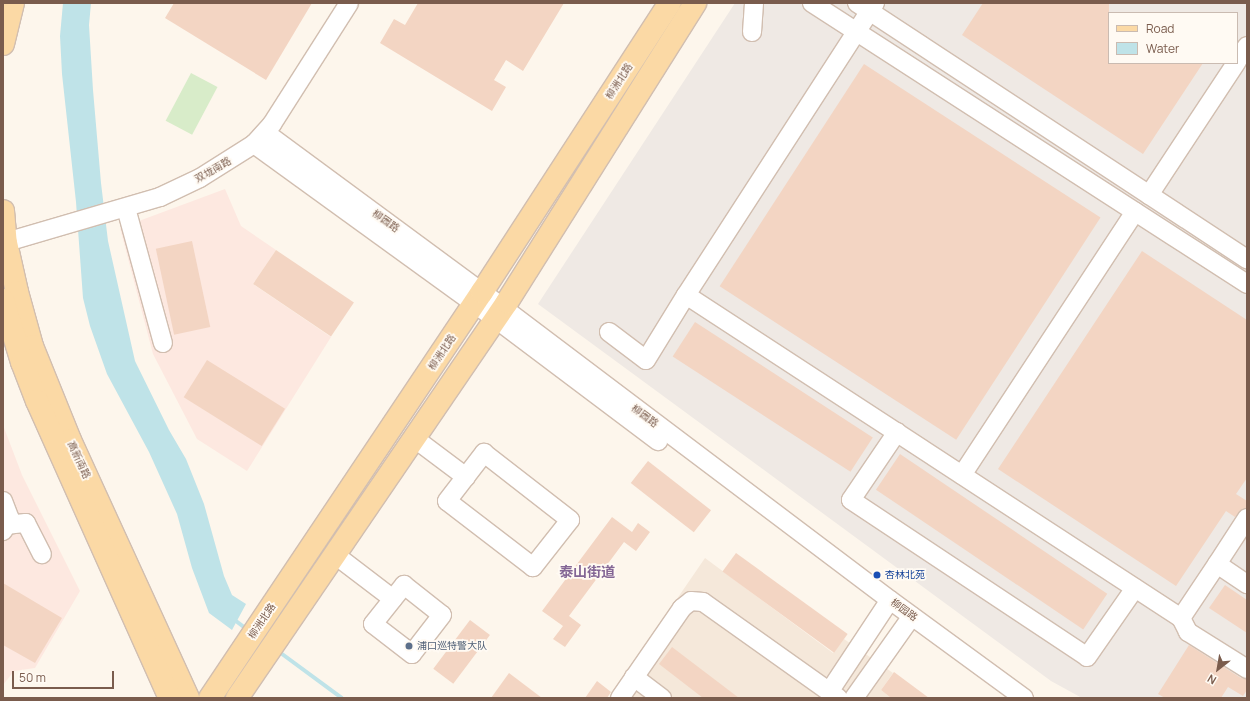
<!DOCTYPE html>
<html>
<head>
<meta charset="utf-8">
<style>
  body { margin:0 }
  #map { position:relative; width:1250px; height:701px; overflow:hidden; background:#fdf6ec; font-family:Manrope,"Noto Sans SC",sans-serif }
  div>[style] { position:absolute }
  .residential>* { inset:0; background:#f5e8da }
  .commercial>* { inset:0; background:#fde8e0 }
  .industrial>* { inset:0; background:#efe9e4 }
  .green>* { inset:0; background:#d8ecc9; transform-origin:0 0 }
  .water>* { inset:0; background:#bfe3e8 }
  .stream>* { height:4px; margin:-2px; padding:0 2px; transform-origin:2px; border-radius:2px; background:#bfe3e8 }
  .building>* { inset:0; background:#f3d5c3; transform-origin:0 0 }
  .roads { filter:drop-shadow(1px 0 #d1beb0) drop-shadow(-1px 0 #d1beb0) drop-shadow(0 1px #d1beb0) drop-shadow(0 -1px #d1beb0) }
  .minor>* { height:18px; margin:-9px; padding:0 9px; transform-origin:9px; border-radius:9px; background:#fff }
  .major>* { height:22px; margin:-11px; padding:0 11px; transform-origin:11px; border-radius:11px; background:#fbd9a5 }
  .dots>* { width:11px; height:11px; translate:-50% -50%; box-sizing:border-box; border:2px solid #fffaf3; border-radius:50% }
  span { translate:-50% -50%; white-space:nowrap; text-align:center; line-height:1.15; -webkit-text-stroke:3.5px #fffaf3; paint-order:stroke }
  .street-label { font-size:10px; color:#7a5c4d }
  .transit-label { font-size:10px; color:#164399 }
  .left { translate:0 -50%; text-align:left }
  .service-label { font-size:10px; color:#4e5e75 }
  .district-label { font-size:14px; color:#846695; font-weight:700 }
  .frame { position:absolute; inset:0; border:4px solid #7a5c4d; pointer-events:none }
  .legend { position:absolute; left:1108px; top:12px; width:130px; height:52px; box-sizing:border-box; background:#fffaf3; border:1px solid #cabbb1; margin:0; padding:5px 7px; list-style:none; font-size:12px; color:#7a5c4d }
  .legend li { display:flex; align-items:center; gap:8px; height:20px }
  .legend b { width:20px; border:1px solid #cabbb1 }
  .north { position:absolute; left:1198px; top:649px; width:40px; height:40px; -webkit-text-stroke:3px #fffaf3; paint-order:stroke; rotate:211deg; font-size:11px; font-weight:700; line-height:16px; text-align:center; color:#7a5c4d }
  .north::after { content:''; display:block; margin:auto; width:14px; height:18px; background:#7a5c4d; clip-path:polygon(50% 0,100% 100%,50% 72%,0 100%) }
  .scale { position:absolute; left:12px; top:671px; width:102px; height:18px; box-sizing:border-box; border:2px solid #7a5c4d; border-top:0; padding-left:5px; font-size:12px; line-height:14px; white-space:nowrap; color:#7a5c4d; -webkit-text-stroke:3px #fffaf3; paint-order:stroke }
</style>
</head>
<body>
<div id="map">
  <div class="residential">
    <i style="clip-path:polygon(705px 558px,833px 653px,844px 639px,893px 673px,881px 690px,891px 698px,609px 698px)"></i>
  </div>
  <div class="commercial">
    <i style="clip-path:polygon(225px 189px,241px 226px,276px 250px,253px 284px,331px 337px,247px 471px,197px 439px,153px 354px,120px 228px)"></i>
    <i style="clip-path:polygon(3px 425px,22px 475px,80px 591px,35px 668px,14px 671px,3px 685px)"></i>
  </div>
  <div class="industrial">
    <i style="clip-path:polygon(evenodd,735px 3px,1247px 3px,1247px 698px,1082px 698px,1051px 681px,538px 304px,735px 3px,1109px 13px,1237px 13px,1237px 63px,1109px 63px,1109px 13px)"></i>
  </div>
  <div class="green">
    <i style="left:191px;top:73px;width:30px;height:54px;rotate:28deg"></i>
  </div>
  <div class="water">
    <i style="clip-path:polygon(63px 3px,91px 3px,89px 25px,93px 90px,101px 183px,108px 241px,135px 361px,169px 430px,186px 459px,204px 504px,224px 576px,232px 595px,246px 604px,232px 630px,209px 613px,192px 568px,177px 514px,149px 452px,107px 374px,90px 326px,83px 298px,76px 202px,62px 74px,60px 36px)"></i>
  </div>
  <div class="stream">
    <i style="left:232px;top:618px;width:20px;rotate:37deg"></i>
    <i style="left:278px;top:651px;width:79px;rotate:36.3deg"></i>
  </div>
  <div class="building">
    <i style="clip-path:polygon(174px 3px,312px 3px,266px 80px,165px 18px)"></i>
    <i style="clip-path:polygon(418px 3px,564px 3px,523px 71px,506px 60px,494px 80px,506px 87px,492px 111px,380px 43px,394px 19px,405px 25px)"></i>
    <i style="clip-path:polygon(983px 3px,1109px 3px,1109px 63px,1203px 63px,1143px 154px,962px 35px)"></i>
    <i style="left:864px;top:64px;width:282px;height:265px;rotate:33deg"></i>
    <i style="left:192px;top:241px;width:88px;height:37px;rotate:78deg"></i>
    <i style="left:276px;top:250px;width:94px;height:41px;rotate:34deg"></i>
    <i style="clip-path:polygon(1142px 251px,1247px 320px,1247px 478px,1236px 494px,1247px 501px,1247px 508px,1242px 509px,1235px 517px,1226px 511px,1176px 586px,998px 469px)"></i>
    <i style="left:695px;top:322px;width:212px;height:41px;rotate:33deg"></i>
    <i style="left:207px;top:360px;width:92px;height:44px;rotate:32deg"></i>
    <i style="left:900px;top:454px;width:250px;height:43px;rotate:34deg"></i>
    <i style="left:648px;top:461px;width:80px;height:28px;rotate:38deg"></i>
    <i style="clip-path:polygon(612px 517px,632px 532px,638px 523px,650px 532px,636px 551px,624px 542px,569px 616px,581px 625px,565px 647px,553px 639px,563px 626px,542px 611px)"></i>
    <i style="left:736px;top:553px;width:138px;height:23px;rotate:36deg"></i>
    <i style="clip-path:polygon(3px 583px,62px 618px,35px 663px,3px 645px)"></i>
    <i style="clip-path:polygon(1225px 585px,1247px 600px,1247px 633px,1209px 608px)"></i>
    <i style="left:470px;top:620px;width:25px;height:61px;rotate:37deg"></i>
    <i style="clip-path:polygon(1189px 645px,1241px 678px,1247px 679px,1247px 690px,1243px 696px,1228px 687px,1221px 698px,1165px 698px,1158px 694px)"></i>
    <i style="clip-path:polygon(672px 647px,739px 698px,703px 698px,659px 664px)"></i>
    <i style="clip-path:polygon(894px 672px,929px 698px,891px 698px,881px 690px)"></i>
    <i style="clip-path:polygon(509px 673px,542px 698px,491px 698px)"></i>
    <i style="clip-path:polygon(597px 681px,611px 692px,607px 698px,585px 698px)"></i>
  </div>
  <div class="roads">
    <div class="minor">
      <i style="left:812px;top:3px;width:518px;rotate:32.86deg"></i>
      <i style="left:857px;top:3px;width:467px;rotate:33.3deg"></i>
      <i style="left:875px;top:3px;width:348px;rotate:122.9deg"></i>
      <i style="left:686px;top:295px;width:591px;rotate:33.13deg"></i>
      <i style="left:1181px;top:618px;width:65px;rotate:-56.3deg"></i>
      <i style="left:752px;top:32px;width:29px;rotate:-86deg"></i>
      <i style="left:1237px;top:61px;width:18px;rotate:-56deg"></i>
      <i style="left:266px;top:133px;width:268px;rotate:36.4deg"></i>
      <i style="left:482px;top:292px;width:511px;rotate:37.05deg"></i>
      <i style="left:890px;top:600px;width:166px;rotate:36.2deg"></i>
      <i style="left:254px;top:144px;width:299px;rotate:35.9deg"></i>
      <i style="left:496px;top:319px;width:203px;rotate:37deg"></i>
      <i style="left:1149px;top:195px;width:158px;rotate:-56.6deg"></i>
      <i style="left:126px;top:208px;width:140px;rotate:74.7deg"></i>
      <i style="left:3px;top:243px;width:164px;rotate:-16.3deg"></i>
      <i style="left:160px;top:197px;width:44px;rotate:-25.4deg"></i>
      <i style="left:200px;top:178px;width:64px;rotate:-32.2deg"></i>
      <i style="left:254px;top:144px;width:27px;rotate:-48deg"></i>
      <i style="left:272px;top:124px;width:143px;rotate:-57.5deg"></i>
      <i style="left:609px;top:332px;width:46px;rotate:37.1deg"></i>
      <i style="left:646px;top:360px;width:76px;rotate:-58.4deg"></i>
      <i style="left:897px;top:432px;width:82px;rotate:124.1deg"></i>
      <i style="left:851px;top:500px;width:283px;rotate:33.6deg"></i>
      <i style="left:1087px;top:657px;width:84px;rotate:-55.2deg"></i>
      <i style="left:414px;top:438px;width:65px;rotate:36.9deg"></i>
      <i style="left:484px;top:453px;width:109px;rotate:37.9deg"></i>
      <i style="left:570px;top:520px;width:60px;rotate:128.2deg"></i>
      <i style="left:533px;top:567px;width:108px;rotate:-142.5deg"></i>
      <i style="left:447px;top:501px;width:61px;rotate:-52.4deg"></i>
      <i style="left:962px;top:475px;width:315px;rotate:-56.7deg"></i>
      <i style="left:3px;top:501px;width:19px;rotate:69deg"></i>
      <i style="left:10px;top:519px;width:14px;rotate:120deg"></i>
      <i style="left:1247px;top:518px;width:55px;rotate:123.1deg"></i>
      <i style="left:1217px;top:564px;width:36px;rotate:34deg"></i>
      <i style="left:6px;top:525px;width:20px;rotate:-6deg"></i>
      <i style="left:26px;top:523px;width:35px;rotate:63deg"></i>
      <i style="left:334px;top:554px;width:74px;rotate:37.3deg"></i>
      <i style="left:404px;top:585px;width:48px;rotate:38.3deg"></i>
      <i style="left:442px;top:615px;width:49px;rotate:127.6deg"></i>
      <i style="left:412px;top:654px;width:49px;rotate:-142.4deg"></i>
      <i style="left:373px;top:624px;width:50px;rotate:-51.5deg"></i>
      <i style="left:1181px;top:618px;width:16px;rotate:63deg"></i>
      <i style="left:1188px;top:632px;width:70px;rotate:32.1deg"></i>
      <i style="left:634px;top:677px;width:35px;rotate:37deg"></i>
      <i style="left:829px;top:692px;width:110px;rotate:-56.5deg"></i>
      <i style="left:620px;top:698px;width:109px;rotate:-55.4deg"></i>
      <i style="left:682px;top:608px;width:11px;rotate:-38deg"></i>
      <i style="left:691px;top:601px;width:12px;rotate:5deg"></i>
      <i style="left:703px;top:602px;width:166px;rotate:35.4deg"></i>
      <i style="left:854px;top:698px;width:100px;rotate:-54.7deg"></i>
    </div>
    <div class="major">
      <i style="left:3px;top:44px;width:42px;rotate:-76.3deg"></i>
      <i style="left:3px;top:211px;width:32px;rotate:85deg"></i>
      <i style="left:6px;top:243px;width:50px;rotate:77.3deg"></i>
      <i style="left:17px;top:292px;width:56px;rotate:74.5deg"></i>
      <i style="left:32px;top:346px;width:101px;rotate:68deg"></i>
      <i style="left:70px;top:440px;width:284px;rotate:65.4deg"></i>
      <i style="left:3px;top:300px;width:65px;rotate:73deg"></i>
      <i style="left:22px;top:362px;width:42px;rotate:69deg"></i>
      <i style="left:37px;top:401px;width:325px;rotate:65.9deg"></i>
      <i style="left:210px;top:698px;width:489px;rotate:-56.2deg"></i>
      <i style="left:482px;top:292px;width:345px;rotate:-57deg"></i>
      <i style="left:237px;top:698px;width:479px;rotate:-55.7deg"></i>
      <i style="left:507px;top:302px;width:353px;rotate:-57.8deg"></i>
    </div>
  </div>
  <div class="dots">
    <i style="left:877px;top:575px;background:#1a4fb4"></i>
    <i style="left:409px;top:646px;background:#5c6f8a"></i>
  </div>
  <div class="street-label">
    <span style="left:619px;top:81px;rotate:-57deg">柳洲北路</span>
    <span style="left:213px;top:170px;rotate:-30deg">双垅南路</span>
    <span style="left:386px;top:221px;rotate:36deg">柳园路</span>
    <span style="left:442px;top:352px;rotate:-56deg">柳洲北路</span>
    <span style="left:645px;top:416px;rotate:37deg">柳园路</span>
    <span style="left:79px;top:460px;rotate:65deg">高新南路</span>
    <span style="left:904px;top:610px;rotate:36deg">柳园路</span>
    <span style="left:262px;top:621px;rotate:-56deg">柳洲北路</span>
  </div>
  <div class="transit-label">
    <span class="left" style="left:885px;top:575px">杏林北苑</span>
  </div>
  <div class="service-label">
    <span class="left" style="left:417px;top:646px">浦口巡特警大队</span>
  </div>
  <div class="district-label">
    <span style="left:587px;top:572px">泰山街道</span>
  </div>
  <div class="frame"></div>
  <ul class="legend">
  <li><b style="height:5px;background:#fbd9a5"></b>Road</li>
  <li><b style="height:11px;background:#bfe3e8"></b>Water</li>
  </ul>
  <div class="north">N</div>
  <div class="scale">50 m</div>
</div>
</body>
</html>
